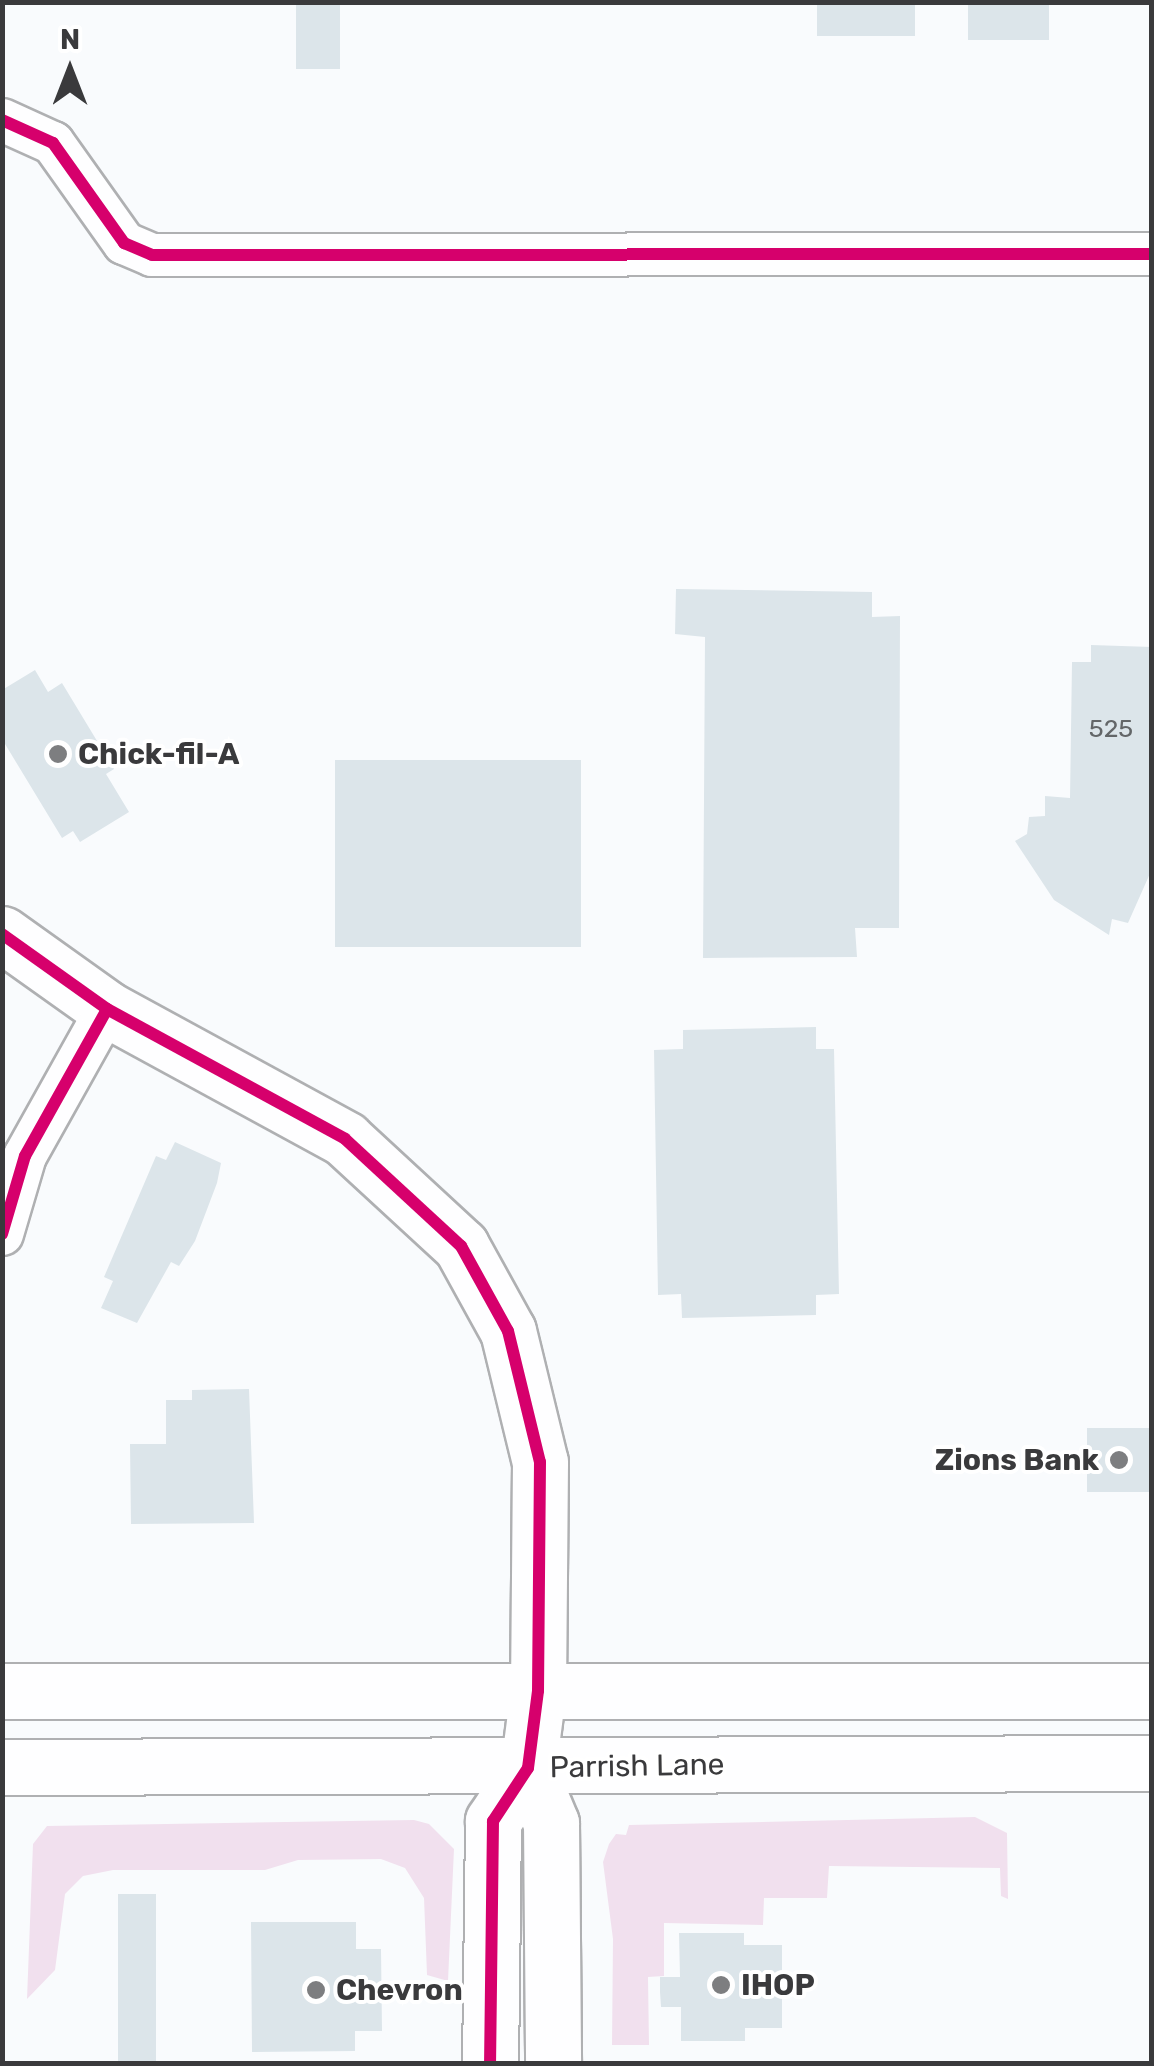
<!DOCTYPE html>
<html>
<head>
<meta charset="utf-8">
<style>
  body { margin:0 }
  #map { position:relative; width:1154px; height:2066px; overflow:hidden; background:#f9fbfd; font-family:Rubik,sans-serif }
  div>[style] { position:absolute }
  .green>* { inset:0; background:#f1e0ee }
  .building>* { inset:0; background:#dce5ea; transform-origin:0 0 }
  .roads { filter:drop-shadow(2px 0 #afb0b2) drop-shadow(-2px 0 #afb0b2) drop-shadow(0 2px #afb0b2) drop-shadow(0 -2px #afb0b2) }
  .street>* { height:42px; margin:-21px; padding:0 21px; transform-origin:21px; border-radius:21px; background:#fefeff }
  .secondary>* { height:55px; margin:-27.5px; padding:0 27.5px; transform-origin:27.5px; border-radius:27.5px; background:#fefeff }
  .cycleway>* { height:12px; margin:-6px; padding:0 6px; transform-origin:6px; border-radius:6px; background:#d6006c }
  .dots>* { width:28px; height:28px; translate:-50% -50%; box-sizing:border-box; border:5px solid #fff; border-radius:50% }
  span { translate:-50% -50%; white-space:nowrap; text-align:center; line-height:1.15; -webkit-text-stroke:8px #fff; paint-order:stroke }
  .number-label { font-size:25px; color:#636668 }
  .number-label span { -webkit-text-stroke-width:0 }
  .poi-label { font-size:30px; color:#3a3a3c; font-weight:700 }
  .left { translate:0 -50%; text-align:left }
  .right { translate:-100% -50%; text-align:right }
  .street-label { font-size:30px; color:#3a3a3c }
  .frame { position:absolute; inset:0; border:5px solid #3a3a3c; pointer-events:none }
  .north { position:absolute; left:20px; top:20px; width:100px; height:100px; -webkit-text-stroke:8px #fff; paint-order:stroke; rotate:0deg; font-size:28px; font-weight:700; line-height:40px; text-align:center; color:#3a3a3c }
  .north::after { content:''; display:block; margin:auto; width:35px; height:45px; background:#3a3a3c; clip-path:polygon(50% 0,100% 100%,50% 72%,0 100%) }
</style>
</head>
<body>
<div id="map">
  <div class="green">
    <i style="clip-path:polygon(975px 1817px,1007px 1833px,1008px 1899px,1001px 1896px,1000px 1868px,829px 1866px,827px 1898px,764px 1898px,763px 1925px,664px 1923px,664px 1976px,648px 1977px,649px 2045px,612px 2045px,613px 1939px,603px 1862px,609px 1844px,616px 1834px,626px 1835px,629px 1825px)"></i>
    <i style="clip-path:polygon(414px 1820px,429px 1824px,454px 1849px,448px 1981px,427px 1975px,424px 1898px,405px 1868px,381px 1859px,298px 1860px,265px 1870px,113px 1870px,83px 1876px,65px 1894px,55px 1970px,27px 1999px,33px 1844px,47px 1826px)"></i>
  </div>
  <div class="building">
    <i style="left:296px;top:2px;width:44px;height:67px"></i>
    <i style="left:817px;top:2px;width:98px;height:34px"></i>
    <i style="left:968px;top:2px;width:81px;height:38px"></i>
    <i style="clip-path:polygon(676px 589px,872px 592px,872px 617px,900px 616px,899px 928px,855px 928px,857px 957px,703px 958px,705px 637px,675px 634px)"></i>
    <i style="clip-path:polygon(1091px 645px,1152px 647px,1152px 869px,1128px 923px,1112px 919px,1109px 935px,1054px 900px,1015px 841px,1027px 834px,1029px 817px,1045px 816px,1045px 796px,1070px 798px,1072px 662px,1091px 662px)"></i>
    <i style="clip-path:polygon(35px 670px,48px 692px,62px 683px,114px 769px,106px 774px,129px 812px,80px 842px,73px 831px,62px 838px,2px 739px,2px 690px)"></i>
    <i style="left:335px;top:760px;width:246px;height:187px"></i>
    <i style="clip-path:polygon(816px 1027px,816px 1049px,834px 1049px,839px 1294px,816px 1295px,816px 1315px,682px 1318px,681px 1294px,658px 1295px,654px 1050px,683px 1049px,683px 1030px)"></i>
    <i style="clip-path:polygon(175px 1142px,221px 1163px,217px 1183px,195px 1241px,179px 1266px,171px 1262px,137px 1323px,101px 1308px,113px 1281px,104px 1277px,156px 1156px,166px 1160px)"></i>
    <i style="clip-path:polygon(249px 1389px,254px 1523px,131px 1524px,130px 1444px,166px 1444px,166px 1400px,192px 1400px,192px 1390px)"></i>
    <i style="left:1087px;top:1428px;width:65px;height:64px"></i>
    <i style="left:118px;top:1894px;width:38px;height:170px"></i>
    <i style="clip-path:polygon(251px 1922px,356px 1922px,356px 1949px,381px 1949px,382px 2031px,355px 2031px,355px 2051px,252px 2052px)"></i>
    <i style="clip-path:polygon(679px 1933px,744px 1933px,744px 1945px,782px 1945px,782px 2028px,745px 2028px,745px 2041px,681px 2041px,681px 2007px,661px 2007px,660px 1992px,660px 1977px,680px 1977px)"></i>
  </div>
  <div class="roads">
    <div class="street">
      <i style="left:2px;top:120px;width:56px;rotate:24.3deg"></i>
      <i style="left:53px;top:143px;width:123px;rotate:54.6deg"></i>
      <i style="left:124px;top:243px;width:30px;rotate:23deg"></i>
      <i style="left:152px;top:255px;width:1000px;rotate:-0.06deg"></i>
      <i style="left:2px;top:1234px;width:81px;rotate:-73.6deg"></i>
      <i style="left:25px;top:1156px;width:168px;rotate:-60.8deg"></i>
    </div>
    <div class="secondary">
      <i style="left:2px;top:934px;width:129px;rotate:35.5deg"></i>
      <i style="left:107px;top:1009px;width:271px;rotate:28.6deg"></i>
      <i style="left:345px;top:1139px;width:158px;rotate:42.7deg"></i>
      <i style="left:461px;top:1246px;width:97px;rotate:61.1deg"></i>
      <i style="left:508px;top:1331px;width:135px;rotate:76.3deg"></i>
      <i style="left:540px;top:1462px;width:229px;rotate:90.5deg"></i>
      <i style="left:538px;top:1691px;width:78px;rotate:97.4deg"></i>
      <i style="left:528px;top:1768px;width:64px;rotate:123.4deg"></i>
      <i style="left:493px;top:1821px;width:243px;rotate:90.7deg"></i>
      <i style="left:2px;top:1691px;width:1150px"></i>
      <i style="left:2px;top:1767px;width:1150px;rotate:-0.2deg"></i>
      <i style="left:528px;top:1768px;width:60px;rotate:67.3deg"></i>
      <i style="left:551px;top:1823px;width:241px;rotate:89.5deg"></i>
    </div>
  </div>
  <div class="cycleway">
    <i style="left:2px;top:120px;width:56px;rotate:24.3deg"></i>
    <i style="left:53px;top:143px;width:123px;rotate:54.6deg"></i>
    <i style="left:124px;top:243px;width:30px;rotate:23deg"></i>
    <i style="left:152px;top:255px;width:1000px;rotate:-0.06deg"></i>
    <i style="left:2px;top:934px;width:129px;rotate:35.5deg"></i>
    <i style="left:107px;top:1009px;width:271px;rotate:28.6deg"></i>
    <i style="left:345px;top:1139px;width:158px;rotate:42.7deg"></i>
    <i style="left:461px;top:1246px;width:97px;rotate:61.1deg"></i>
    <i style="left:508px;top:1331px;width:135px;rotate:76.3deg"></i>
    <i style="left:540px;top:1462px;width:229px;rotate:90.5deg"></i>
    <i style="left:538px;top:1691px;width:78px;rotate:97.4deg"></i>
    <i style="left:528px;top:1768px;width:64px;rotate:123.4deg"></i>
    <i style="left:493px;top:1821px;width:243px;rotate:90.7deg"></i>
    <i style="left:2px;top:1234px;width:81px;rotate:-73.6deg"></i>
    <i style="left:25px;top:1156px;width:168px;rotate:-60.8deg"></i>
  </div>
  <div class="dots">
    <i style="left:58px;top:754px;background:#7d7e80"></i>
    <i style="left:1119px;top:1460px;background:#7d7e80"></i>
    <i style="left:721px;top:1985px;background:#7d7e80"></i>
    <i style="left:316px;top:1990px;background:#7d7e80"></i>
  </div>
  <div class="number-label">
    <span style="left:1111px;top:729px">525</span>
  </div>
  <div class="poi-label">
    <span class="left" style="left:78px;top:754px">Chick-fil-A</span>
    <span class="right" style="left:1099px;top:1460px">Zions Bank</span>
    <span class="left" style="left:741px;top:1985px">IHOP</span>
    <span class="left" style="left:336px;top:1990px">Chevron</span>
  </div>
  <div class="street-label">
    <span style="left:637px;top:1766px;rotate:-1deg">Parrish Lane</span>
  </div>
  <div class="frame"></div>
  <div class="north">N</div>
</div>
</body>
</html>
